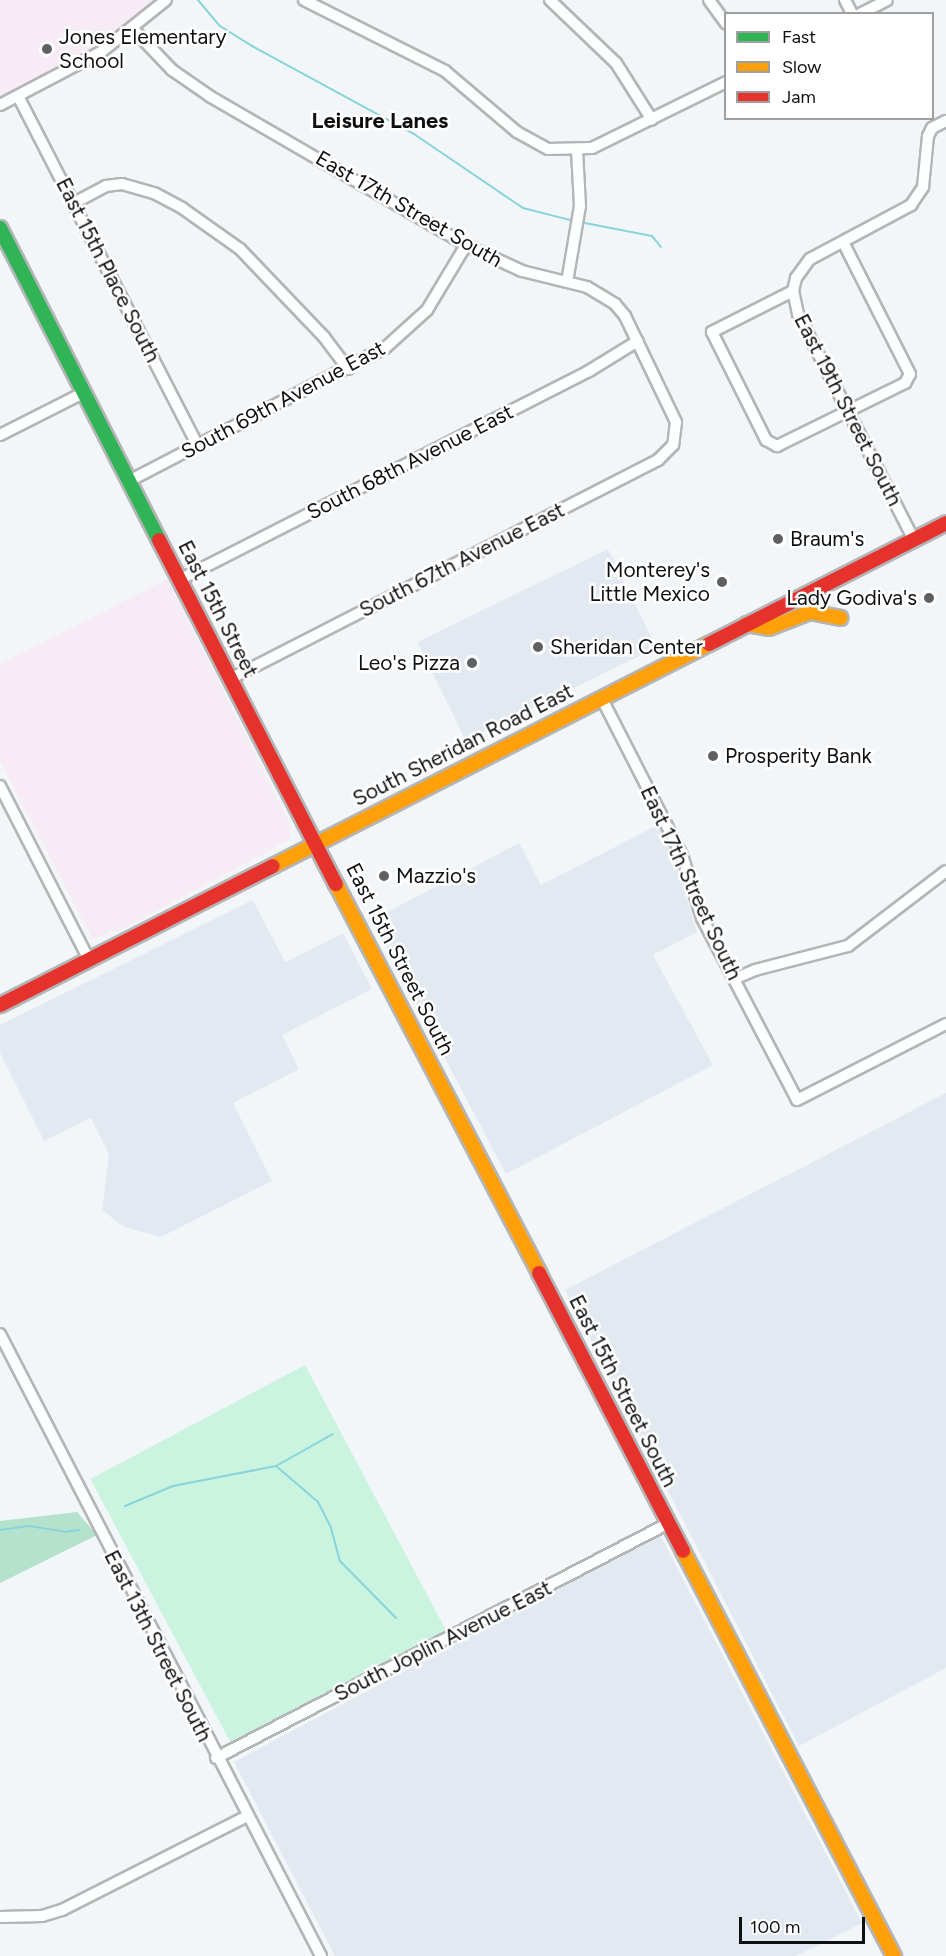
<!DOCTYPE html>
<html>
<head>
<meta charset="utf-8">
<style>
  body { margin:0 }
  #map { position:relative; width:946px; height:1956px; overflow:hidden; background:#f3f6f9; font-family:Figtree,sans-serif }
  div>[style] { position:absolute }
  .built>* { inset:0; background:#e2e9f1; transform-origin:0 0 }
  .education>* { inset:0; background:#f7ecf5 }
  .green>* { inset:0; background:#caf4e0; transform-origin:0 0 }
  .forest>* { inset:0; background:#b5e2cd }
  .stream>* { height:2px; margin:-1px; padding:0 1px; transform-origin:1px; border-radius:1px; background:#88d4dc }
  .roads { filter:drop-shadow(2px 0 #b3b5b7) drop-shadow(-2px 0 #b3b5b7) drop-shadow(0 2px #b3b5b7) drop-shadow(0 -2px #b3b5b7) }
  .street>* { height:10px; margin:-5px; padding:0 5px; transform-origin:5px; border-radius:5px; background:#fdfefe }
  .fast>* { height:14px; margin:-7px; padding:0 7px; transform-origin:7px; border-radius:7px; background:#30b455 }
  .slow>* { height:14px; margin:-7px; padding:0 7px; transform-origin:7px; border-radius:7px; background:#ff9f0a }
  .jam>* { height:14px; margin:-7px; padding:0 7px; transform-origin:7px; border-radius:7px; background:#e5322d }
  .dots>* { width:16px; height:16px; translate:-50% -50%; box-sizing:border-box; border:3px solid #fff; border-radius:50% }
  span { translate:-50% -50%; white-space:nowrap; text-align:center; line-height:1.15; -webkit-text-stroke:5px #fff; paint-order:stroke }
  .poi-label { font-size:21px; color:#0d0f11 }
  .left { translate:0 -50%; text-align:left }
  .right { translate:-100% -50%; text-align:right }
  .street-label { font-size:21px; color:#0d0f11 }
  .neighbourhood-label { font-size:22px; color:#0d0f11; font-weight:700 }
  .legend { position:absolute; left:724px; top:12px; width:210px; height:108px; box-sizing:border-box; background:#fff; border:2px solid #9e9fa0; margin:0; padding:8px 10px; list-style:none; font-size:18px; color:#0d0f11 }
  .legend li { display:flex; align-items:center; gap:12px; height:30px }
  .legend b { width:30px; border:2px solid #9e9fa0 }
  .scale { position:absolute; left:739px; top:1917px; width:126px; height:27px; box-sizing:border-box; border:3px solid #0d0f11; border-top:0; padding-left:8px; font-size:18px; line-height:21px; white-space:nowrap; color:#0d0f11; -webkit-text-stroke:4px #fff; paint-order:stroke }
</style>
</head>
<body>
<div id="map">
  <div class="built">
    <i style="left:608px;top:549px;width:110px;height:212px;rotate:64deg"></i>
    <i style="clip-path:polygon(658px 825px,672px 851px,697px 932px,653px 955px,713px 1065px,506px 1174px,372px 920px,519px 843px,541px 885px)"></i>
    <i style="clip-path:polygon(253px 900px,285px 962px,343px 933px,372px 989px,282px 1035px,299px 1069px,233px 1103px,272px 1181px,161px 1237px,124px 1227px,102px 1210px,109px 1155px,91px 1118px,44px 1141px,0 1053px,0 1025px)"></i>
    <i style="clip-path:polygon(946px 1093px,946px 1668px,799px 1746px,565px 1290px)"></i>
    <i style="clip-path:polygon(660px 1535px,862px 1923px,796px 1956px,335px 1956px,234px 1762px)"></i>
  </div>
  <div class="education">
    <i style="clip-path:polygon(0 0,154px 0,125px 29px,62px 69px,0 100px)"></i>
    <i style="clip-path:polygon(167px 579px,291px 826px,291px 835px,289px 840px,119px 931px,111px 931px,93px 940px,0 761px,0 664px)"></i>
  </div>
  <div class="green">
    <i style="left:305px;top:1365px;width:304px;height:243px;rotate:62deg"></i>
  </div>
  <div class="forest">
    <i style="clip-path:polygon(77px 1512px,97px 1535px,0 1583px,0 1521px)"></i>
  </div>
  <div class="stream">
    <i style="left:198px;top:0;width:34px;rotate:50deg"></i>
    <i style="left:220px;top:26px;width:38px;rotate:32deg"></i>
    <i style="left:252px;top:46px;width:184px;rotate:28.5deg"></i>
    <i style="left:414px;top:134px;width:132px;rotate:34.2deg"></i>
    <i style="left:523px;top:208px;width:49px;rotate:14.3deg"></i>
    <i style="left:585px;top:223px;width:68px;rotate:11deg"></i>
    <i style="left:652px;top:236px;width:14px;rotate:51deg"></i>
    <i style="left:276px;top:1466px;width:55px;rotate:40.6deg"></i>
    <i style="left:318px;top:1502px;width:29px;rotate:63deg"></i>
    <i style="left:331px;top:1528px;width:34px;rotate:75deg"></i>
    <i style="left:340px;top:1561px;width:80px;rotate:45.5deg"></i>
    <i style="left:125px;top:1506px;width:52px;rotate:-22.6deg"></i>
    <i style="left:173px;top:1486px;width:105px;rotate:-11deg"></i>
    <i style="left:276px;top:1466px;width:65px;rotate:-29.3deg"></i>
    <i style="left:0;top:1530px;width:29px;rotate:-8deg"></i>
    <i style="left:29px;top:1526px;width:36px;rotate:9deg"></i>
    <i style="left:65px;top:1532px;width:14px;rotate:-8deg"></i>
  </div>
  <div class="roads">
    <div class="street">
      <i style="left:304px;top:0;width:158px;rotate:26.7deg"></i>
      <i style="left:445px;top:71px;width:94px;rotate:40.3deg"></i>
      <i style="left:517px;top:132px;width:35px;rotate:29deg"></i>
      <i style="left:548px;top:149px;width:44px;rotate:-1.3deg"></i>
      <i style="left:592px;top:148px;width:149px;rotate:-26.2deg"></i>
      <i style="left:550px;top:0;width:91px;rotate:43.7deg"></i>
      <i style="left:616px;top:63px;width:67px;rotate:57.7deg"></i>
      <i style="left:709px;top:0;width:29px;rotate:54deg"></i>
      <i style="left:845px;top:0;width:16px;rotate:63deg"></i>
      <i style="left:860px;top:14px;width:30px;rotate:-27deg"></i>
      <i style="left:134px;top:30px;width:55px;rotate:46.5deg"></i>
      <i style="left:172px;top:70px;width:47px;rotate:34.7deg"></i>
      <i style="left:211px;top:97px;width:295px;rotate:30.1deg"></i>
      <i style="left:466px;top:245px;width:62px;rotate:24.9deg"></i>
      <i style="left:522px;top:271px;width:67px;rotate:13.8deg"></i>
      <i style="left:587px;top:287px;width:33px;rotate:31deg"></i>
      <i style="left:615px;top:304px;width:16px;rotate:50deg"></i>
      <i style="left:625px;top:316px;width:118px;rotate:64.3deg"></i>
      <i style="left:676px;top:422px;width:23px;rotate:97deg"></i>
      <i style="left:673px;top:445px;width:21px;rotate:135deg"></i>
      <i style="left:658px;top:460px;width:481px;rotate:152.9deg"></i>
      <i style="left:18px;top:96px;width:392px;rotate:62.8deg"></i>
      <i style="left:0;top:105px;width:114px;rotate:-27.7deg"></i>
      <i style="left:101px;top:52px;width:83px;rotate:-38.7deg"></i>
      <i style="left:74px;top:203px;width:36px;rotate:-28deg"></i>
      <i style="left:106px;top:186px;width:16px;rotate:-7deg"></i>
      <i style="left:122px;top:184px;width:35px;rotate:16deg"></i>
      <i style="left:156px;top:194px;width:30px;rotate:28deg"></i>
      <i style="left:182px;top:208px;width:71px;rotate:35.3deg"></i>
      <i style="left:240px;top:249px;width:122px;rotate:46.3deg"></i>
      <i style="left:324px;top:337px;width:40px;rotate:53deg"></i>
      <i style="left:567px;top:282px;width:77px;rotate:-80.3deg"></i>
      <i style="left:580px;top:206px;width:55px;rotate:-93.1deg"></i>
      <i style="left:793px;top:291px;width:91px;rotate:153.2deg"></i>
      <i style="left:712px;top:332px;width:121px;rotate:63.4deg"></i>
      <i style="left:766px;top:440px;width:13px;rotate:29deg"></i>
      <i style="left:777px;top:446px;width:143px;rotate:-26.2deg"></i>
      <i style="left:905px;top:383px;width:10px;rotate:-61deg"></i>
      <i style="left:910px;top:374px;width:148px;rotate:-116.9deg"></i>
      <i style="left:0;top:435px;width:93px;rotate:-26.8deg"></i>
      <i style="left:129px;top:481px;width:288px;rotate:-27.5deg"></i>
      <i style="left:385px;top:348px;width:57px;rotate:-42.1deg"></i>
      <i style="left:427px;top:310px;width:76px;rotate:-59deg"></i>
      <i style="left:914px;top:540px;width:254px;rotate:-117.2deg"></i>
      <i style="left:798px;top:314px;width:24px;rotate:-102deg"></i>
      <i style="left:793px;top:291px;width:13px;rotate:-77deg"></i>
      <i style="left:796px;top:278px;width:24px;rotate:-54deg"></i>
      <i style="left:810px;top:259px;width:115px;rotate:-28.1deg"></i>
      <i style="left:911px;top:205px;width:22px;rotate:-56deg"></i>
      <i style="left:923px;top:187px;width:51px;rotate:-84.4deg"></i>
      <i style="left:928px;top:136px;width:9px;rotate:-63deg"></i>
      <i style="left:932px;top:128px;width:16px;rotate:-27deg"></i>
      <i style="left:179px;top:580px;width:460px;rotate:-27deg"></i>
      <i style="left:589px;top:371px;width:57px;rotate:-31.5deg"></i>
      <i style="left:602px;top:699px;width:175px;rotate:62.9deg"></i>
      <i style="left:682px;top:855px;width:66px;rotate:72.4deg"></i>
      <i style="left:702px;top:918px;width:205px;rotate:62.4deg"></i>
      <i style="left:797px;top:1100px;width:167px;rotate:-27deg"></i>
      <i style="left:0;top:786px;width:195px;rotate:62.9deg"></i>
      <i style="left:734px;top:979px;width:23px;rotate:-23deg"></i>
      <i style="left:755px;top:970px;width:96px;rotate:-14.5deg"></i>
      <i style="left:848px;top:946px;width:123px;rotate:-37.4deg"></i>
      <i style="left:0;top:1334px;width:700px;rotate:62.7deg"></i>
      <i style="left:216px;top:1758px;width:510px;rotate:-27.42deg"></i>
      <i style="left:0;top:1917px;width:42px;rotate:-1.4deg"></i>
      <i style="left:42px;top:1916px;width:21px;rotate:-17deg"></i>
      <i style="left:62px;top:1910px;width:208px;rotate:-26.9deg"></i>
    </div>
    <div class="fast">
      <i style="left:0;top:228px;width:350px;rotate:63deg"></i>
    </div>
    <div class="slow">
      <i style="left:747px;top:624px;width:22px;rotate:10deg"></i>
      <i style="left:769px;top:628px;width:44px;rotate:-21.3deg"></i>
      <i style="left:810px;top:612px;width:31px;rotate:11deg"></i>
      <i style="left:273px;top:866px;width:489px;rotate:-27deg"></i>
      <i style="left:336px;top:884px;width:439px;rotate:62.4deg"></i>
      <i style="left:683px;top:1551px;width:457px;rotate:62.5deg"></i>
    </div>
    <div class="jam">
      <i style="left:159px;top:540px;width:387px;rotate:62.8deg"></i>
      <i style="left:709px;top:644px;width:266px;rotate:-27deg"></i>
      <i style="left:0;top:1005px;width:306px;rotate:-27deg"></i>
      <i style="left:539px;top:1273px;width:313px;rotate:62.6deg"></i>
    </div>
  </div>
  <div class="dots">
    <i style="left:47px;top:49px;background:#5e6062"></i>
    <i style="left:778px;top:539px;background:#5e6062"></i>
    <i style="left:722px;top:582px;background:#5e6062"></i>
    <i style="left:929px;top:598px;background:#5e6062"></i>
    <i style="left:538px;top:647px;background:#5e6062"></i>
    <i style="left:472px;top:663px;background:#5e6062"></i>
    <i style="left:713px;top:756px;background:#5e6062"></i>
    <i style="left:384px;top:876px;background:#5e6062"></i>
  </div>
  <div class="poi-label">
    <span class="left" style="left:59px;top:49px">Jones Elementary<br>School</span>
    <span class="left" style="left:790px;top:539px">Braum's</span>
    <span class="right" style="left:710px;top:582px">Monterey's<br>Little Mexico</span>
    <span class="right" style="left:917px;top:598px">Lady Godiva's</span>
    <span class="left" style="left:550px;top:647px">Sheridan Center</span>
    <span class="right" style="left:460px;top:663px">Leo's Pizza</span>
    <span class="left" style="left:725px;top:756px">Prosperity Bank</span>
    <span class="left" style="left:396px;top:876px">Mazzio's</span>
  </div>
  <div class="street-label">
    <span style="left:409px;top:209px;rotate:30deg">East 17th Street South</span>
    <span style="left:108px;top:270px;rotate:63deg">East 15th Place South</span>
    <span style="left:283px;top:400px;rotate:-28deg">South 69th Avenue East</span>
    <span style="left:848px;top:410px;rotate:63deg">East 19th Street South</span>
    <span style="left:410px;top:462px;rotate:-27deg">South 68th Avenue East</span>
    <span style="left:462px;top:560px;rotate:-27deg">South 67th Avenue East</span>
    <span style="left:218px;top:609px;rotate:63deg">East 15th Street</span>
    <span style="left:463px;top:745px;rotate:-27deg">South Sheridan Road East</span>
    <span style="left:691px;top:883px;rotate:65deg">East 17th Street South</span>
    <span style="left:400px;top:959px;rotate:63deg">East 15th Street South</span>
    <span style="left:623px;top:1391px;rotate:63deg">East 15th Street South</span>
    <span style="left:443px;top:1641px;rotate:-27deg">South Joplin Avenue East</span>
    <span style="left:158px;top:1646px;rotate:63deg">East 13th Street South</span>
  </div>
  <div class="neighbourhood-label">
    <span style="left:380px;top:121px">Leisure Lanes</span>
  </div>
  <ul class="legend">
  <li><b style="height:8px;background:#30b455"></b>Fast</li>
  <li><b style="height:8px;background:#ff9f0a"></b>Slow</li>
  <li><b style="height:8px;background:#e5322d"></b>Jam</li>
  </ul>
  <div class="scale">100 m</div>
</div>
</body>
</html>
